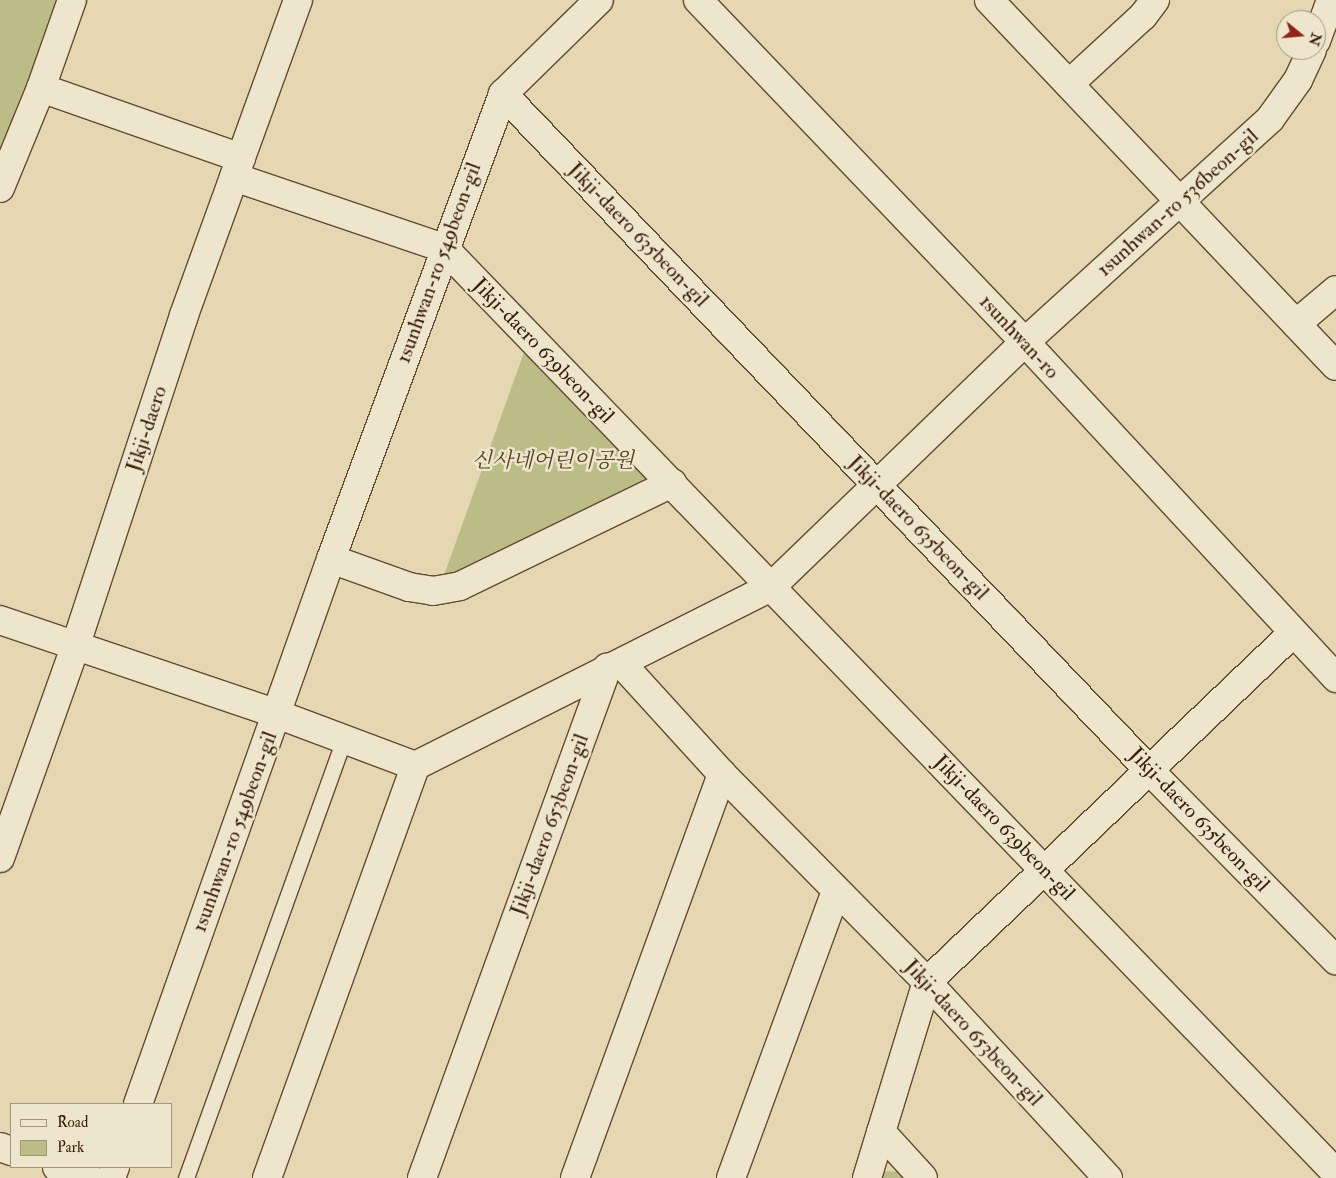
<!DOCTYPE html>
<html>
<head>
<meta charset="utf-8">
<style>
  body { margin:0 }
  #map { position:relative; width:1336px; height:1178px; overflow:hidden; background:#e4d7b1; font-family:"IM FELL Double Pica","Noto Serif KR",serif }
  div>[style] { position:absolute }
  .green>* { inset:0; background:#bcbc86 }
  .roads { filter:drop-shadow(1px 0 #644b30) drop-shadow(-1px 0 #644b30) drop-shadow(0 1px #644b30) drop-shadow(0 -1px #644b30) }
  .service>* { height:15px; margin:-7.5px; padding:0 7.5px; transform-origin:7.5px; border-radius:7.5px; background:#ede5cc }
  .minor>* { height:28px; margin:-14px; padding:0 14px; transform-origin:14px; border-radius:14px; background:#ede5cc }
  .tertiary>* { height:28px; margin:-14px; padding:0 14px; transform-origin:14px; border-radius:14px; background:#ede5cc }
  span { translate:-50% -50%; white-space:nowrap; text-align:center; line-height:1.15; -webkit-text-stroke:5px #ede5cc; paint-order:stroke }
  .street-label { font-size:21px; color:#391c05 }
  .park-label { font-size:21px; color:#5a4425; font-style:italic }
  .legend { position:absolute; left:10px; top:1103px; width:162px; height:65px; box-sizing:border-box; background:#ede5cc; border:1px solid #a5957c; margin:0; padding:6px 9px; list-style:none; font-size:15px; color:#391c05 }
  .legend li { display:flex; align-items:center; gap:10px; height:25px }
  .legend b { width:25px; border:1px solid #a5957c }
  .north { position:absolute; left:1276px; top:10px; width:50px; height:50px; box-sizing:border-box; background:#ede5cc; border:1px solid #a5957c; border-radius:50%; rotate:107deg; font-size:14px; font-weight:700; line-height:20px; text-align:center; color:#391c05 }
  .north::after { content:''; display:block; margin:auto; width:18px; height:22px; background:#8f2418; clip-path:polygon(50% 0,100% 100%,50% 72%,0 100%) }
</style>
</head>
<body>
<div id="map">
  <div class="green">
    <i style="clip-path:polygon(0 0,58px 0,0 160px)"></i>
    <i style="clip-path:polygon(527px 344px,656px 475px,442px 581px)"></i>
    <i style="clip-path:polygon(882px 1171px,902px 1172px,907px 1178px,880px 1178px)"></i>
  </div>
  <div class="roads">
    <div class="service">
      <i style="left:186px;top:1178px;width:467px;rotate:-70.2deg"></i>
    </div>
    <div class="minor">
      <i style="left:989px;top:0;width:504px;rotate:46.53deg"></i>
      <i style="left:1316px;top:41px;width:44px;rotate:-69.9deg"></i>
      <i style="left:1069px;top:84px;width:100px;rotate:-42.6deg"></i>
      <i style="left:1143px;top:16px;width:20px;rotate:-53deg"></i>
      <i style="left:41px;top:88px;width:212px;rotate:19.3deg"></i>
      <i style="left:503px;top:94px;width:935px;rotate:46.3deg"></i>
      <i style="left:1149px;top:770px;width:267px;rotate:45.5deg"></i>
      <i style="left:234px;top:177px;width:222px;rotate:18.7deg"></i>
      <i style="left:444px;top:248px;width:1285px;rotate:46.04deg"></i>
      <i style="left:0;top:188px;width:108px;rotate:-67.7deg"></i>
      <i style="left:41px;top:88px;width:93px;rotate:-70.6deg"></i>
      <i style="left:1296px;top:324px;width:52px;rotate:-40.4deg"></i>
      <i style="left:331px;top:559px;width:83px;rotate:19.7deg"></i>
      <i style="left:409px;top:587px;width:24px;rotate:9deg"></i>
      <i style="left:433px;top:591px;width:27px;rotate:-10deg"></i>
      <i style="left:460px;top:586px;width:236px;rotate:-25.9deg"></i>
      <i style="left:0;top:620px;width:293px;rotate:18.7deg"></i>
      <i style="left:277px;top:714px;width:147px;rotate:20.6deg"></i>
      <i style="left:415px;top:766px;width:398px;rotate:-26.7deg"></i>
      <i style="left:771px;top:587px;width:353px;rotate:-44deg"></i>
      <i style="left:1025px;top:342px;width:331px;rotate:-42.3deg"></i>
      <i style="left:1270px;top:119px;width:48px;rotate:-54.3deg"></i>
      <i style="left:1298px;top:80px;width:33px;rotate:-65deg"></i>
      <i style="left:621px;top:663px;width:150px;rotate:47.7deg"></i>
      <i style="left:722px;top:774px;width:292px;rotate:45.4deg"></i>
      <i style="left:927px;top:982px;width:267px;rotate:47.3deg"></i>
      <i style="left:138px;top:1104px;width:578px;rotate:-70.5deg"></i>
      <i style="left:331px;top:559px;width:496px;rotate:-69.7deg"></i>
      <i style="left:503px;top:94px;width:134px;rotate:-44.4deg"></i>
      <i style="left:881px;top:1132px;width:62px;rotate:47.6deg"></i>
      <i style="left:0;top:1147px;width:12px;rotate:20deg"></i>
      <i style="left:57px;top:1167px;width:34px;rotate:19deg"></i>
      <i style="left:111px;top:1178px;width:12px;rotate:-70deg"></i>
      <i style="left:267px;top:1178px;width:438px;rotate:-70.2deg"></i>
      <i style="left:422px;top:1178px;width:543px;rotate:-70.06deg"></i>
      <i style="left:575px;top:1178px;width:430px;rotate:-70deg"></i>
      <i style="left:731px;top:1178px;width:306px;rotate:-69.9deg"></i>
      <i style="left:867px;top:1178px;width:205px;rotate:-73deg"></i>
      <i style="left:927px;top:982px;width:506px;rotate:-43.64deg"></i>
    </div>
    <div class="tertiary">
      <i style="left:698px;top:0;width:473px;rotate:46.3deg"></i>
      <i style="left:1025px;top:342px;width:458px;rotate:47.2deg"></i>
      <i style="left:0;top:858px;width:224px;rotate:-70.4deg"></i>
      <i style="left:75px;top:647px;width:349px;rotate:-71.8deg"></i>
      <i style="left:184px;top:315px;width:335px;rotate:-70.1deg"></i>
    </div>
  </div>
  <div class="street-label">
    <span style="left:1178px;top:203px;rotate:-42deg">1sunhwan-ro 536beon-gil</span>
    <span style="left:638px;top:235px;rotate:46deg">Jikji-daero 635beon-gil</span>
    <span style="left:439px;top:263px;rotate:-70deg">1sunhwan-ro 549beon-gil</span>
    <span style="left:1019px;top:337px;rotate:47deg">1sunhwan-ro</span>
    <span style="left:543px;top:351px;rotate:46deg">Jikji-daero 639beon-gil</span>
    <span style="left:147px;top:429px;rotate:-72deg">Jikji-daero</span>
    <span style="left:918px;top:528px;rotate:46deg">Jikji-daero 635beon-gil</span>
    <span style="left:1199px;top:820px;rotate:46deg">Jikji-daero 635beon-gil</span>
    <span style="left:550px;top:825px;rotate:-70deg">Jikji-daero 653beon-gil</span>
    <span style="left:1004px;top:828px;rotate:46deg">Jikji-daero 639beon-gil</span>
    <span style="left:235px;top:832px;rotate:-70deg">1sunhwan-ro 549beon-gil</span>
    <span style="left:973px;top:1033px;rotate:47deg">Jikji-daero 653beon-gil</span>
  </div>
  <div class="park-label">
    <span style="left:553px;top:461px">신사네어린이공원</span>
  </div>
  <ul class="legend">
  <li><b style="height:6px;background:#ede5cc"></b>Road</li>
  <li><b style="height:14px;background:#bcbc86"></b>Park</li>
  </ul>
  <div class="north">N</div>
</div>
</body>
</html>
